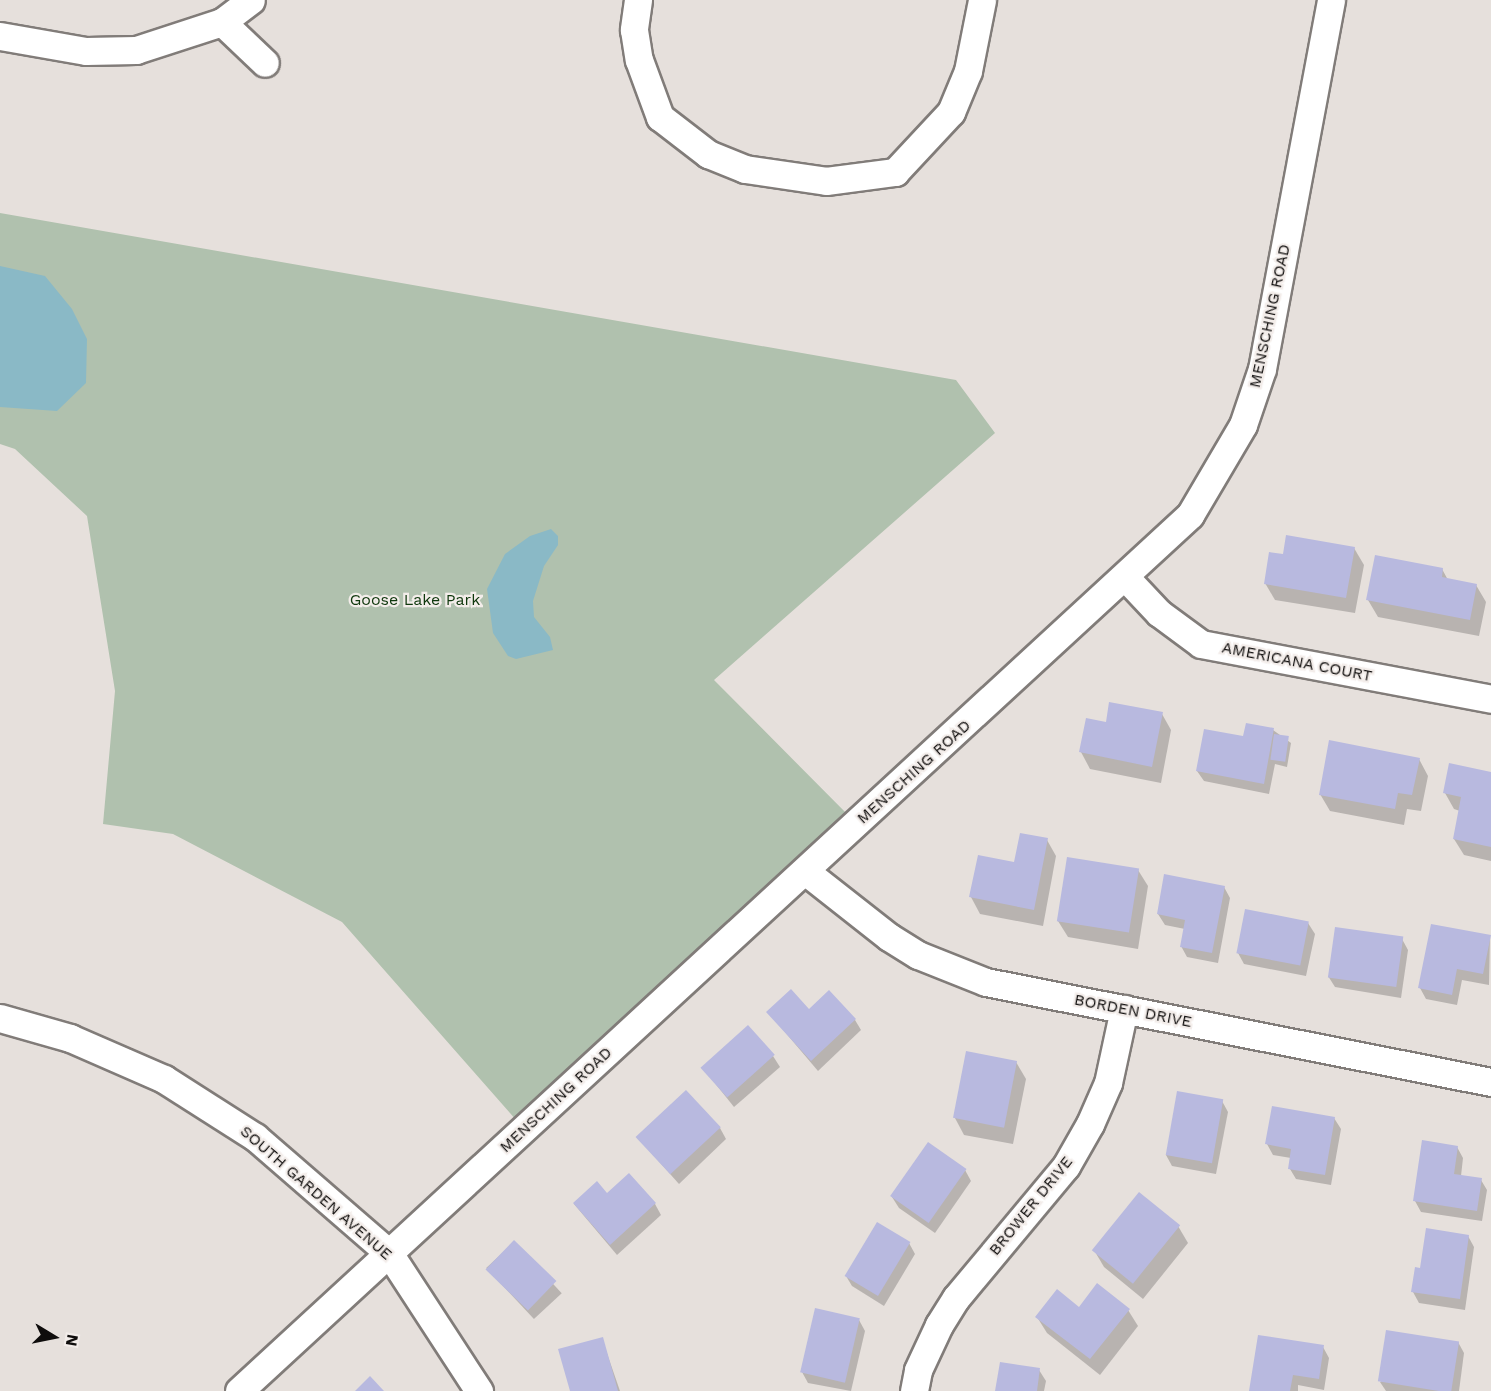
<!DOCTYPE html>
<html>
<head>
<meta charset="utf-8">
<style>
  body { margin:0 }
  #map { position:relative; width:1491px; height:1391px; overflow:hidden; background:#e6e0dc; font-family:"Work Sans",sans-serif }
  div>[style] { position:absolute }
  .green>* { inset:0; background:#b0c1ae }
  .water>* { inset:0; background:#8ab9c6 }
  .shadow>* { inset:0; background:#0003; transform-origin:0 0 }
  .building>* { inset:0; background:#b8b9df; transform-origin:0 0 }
  .roads { filter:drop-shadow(2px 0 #817c79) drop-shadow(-2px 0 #817c79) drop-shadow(0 2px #817c79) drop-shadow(0 -2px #817c79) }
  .minor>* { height:27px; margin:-13.5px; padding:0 13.5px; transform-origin:13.5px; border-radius:13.5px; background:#fff }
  span { translate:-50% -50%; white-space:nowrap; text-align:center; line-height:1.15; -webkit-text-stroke:4.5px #f3edea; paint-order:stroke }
  .street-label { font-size:16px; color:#0f0d0c }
  .park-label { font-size:16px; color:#0f380d }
  .north { position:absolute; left:24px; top:1307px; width:60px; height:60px; -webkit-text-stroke:4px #f3edea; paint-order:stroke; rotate:100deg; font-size:16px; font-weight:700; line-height:24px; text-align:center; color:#0f0d0c }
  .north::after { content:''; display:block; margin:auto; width:21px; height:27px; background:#0f0d0c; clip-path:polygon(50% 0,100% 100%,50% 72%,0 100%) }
</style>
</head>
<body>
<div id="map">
  <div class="green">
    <i style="clip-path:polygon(0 213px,956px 380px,995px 433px,714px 680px,857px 824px,524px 1129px,342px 922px,173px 834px,103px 824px,115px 691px,87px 516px,15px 449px,0 444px)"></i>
  </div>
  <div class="water">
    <i style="clip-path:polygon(0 266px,45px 276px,72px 309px,87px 339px,86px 383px,57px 411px,0 407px)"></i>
    <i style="clip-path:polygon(551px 529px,558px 536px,558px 545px,544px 566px,533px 601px,534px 617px,550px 637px,553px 650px,516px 659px,508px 656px,493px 633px,487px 589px,505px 554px,530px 536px)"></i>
  </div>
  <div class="shadow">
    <i style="clip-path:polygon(1354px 548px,1364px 565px,1355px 613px,1275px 600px,1265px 583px,1284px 556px)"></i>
    <i style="clip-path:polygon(1442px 569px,1448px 580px,1476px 585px,1486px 602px,1479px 636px,1378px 617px,1368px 600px)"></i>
    <i style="clip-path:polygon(1162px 714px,1171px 730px,1161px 783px,1090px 769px,1081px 752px)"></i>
    <i style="clip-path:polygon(1273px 730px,1291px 743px,1287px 767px,1275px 764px,1269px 794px,1204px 781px,1197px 771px,1245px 738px)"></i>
    <i style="clip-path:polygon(1419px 759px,1428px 776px,1421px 811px,1407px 809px,1404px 825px,1330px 811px,1320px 794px)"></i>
    <i style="clip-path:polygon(1491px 773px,1491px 861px,1464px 855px,1454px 839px,1460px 811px,1454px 809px,1445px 793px)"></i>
    <i style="clip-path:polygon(1047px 840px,1056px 856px,1043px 926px,980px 914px,971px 897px)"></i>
    <i style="clip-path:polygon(1138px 870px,1148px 886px,1138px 949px,1068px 937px,1058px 921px)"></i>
    <i style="clip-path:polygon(1224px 887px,1230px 898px,1218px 963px,1187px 957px,1181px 946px,1185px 929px,1165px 925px,1158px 914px)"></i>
    <i style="clip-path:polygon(1308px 923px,1315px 934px,1306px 976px,1244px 964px,1238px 953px)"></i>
    <i style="clip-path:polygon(1490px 936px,1489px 985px,1462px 980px,1457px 1005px,1426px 999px,1420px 988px)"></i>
    <i style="clip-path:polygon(1402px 939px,1408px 950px,1401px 998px,1335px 987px,1328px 976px)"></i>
    <i style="clip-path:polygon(809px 1011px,855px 1020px,861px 1030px,818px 1071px,768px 1012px)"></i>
    <i style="clip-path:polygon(773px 1056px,780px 1067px,734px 1107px,702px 1067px)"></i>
    <i style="clip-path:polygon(1016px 1062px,1026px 1079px,1013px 1144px,964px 1135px,955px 1118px)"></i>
    <i style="clip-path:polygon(1222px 1101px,1228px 1112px,1216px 1174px,1172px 1166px,1166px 1155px)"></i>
    <i style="clip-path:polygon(1334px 1118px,1341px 1129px,1331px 1185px,1296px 1179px,1290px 1169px,1291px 1158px,1273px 1155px,1267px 1144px)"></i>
    <i style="clip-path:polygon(720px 1128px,726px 1139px,679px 1184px,638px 1138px)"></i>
    <i style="clip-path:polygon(1457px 1147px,1463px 1158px,1461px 1176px,1481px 1180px,1487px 1190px,1482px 1221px,1421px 1212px,1415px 1201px)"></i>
    <i style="clip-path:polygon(965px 1170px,971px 1181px,935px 1233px,899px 1208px,892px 1197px)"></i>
    <i style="clip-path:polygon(607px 1195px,655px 1204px,661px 1215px,617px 1255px,574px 1204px)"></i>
    <i style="clip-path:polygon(1178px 1226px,1188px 1243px,1143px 1299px,1104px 1267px,1094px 1250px)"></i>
    <i style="clip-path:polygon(1468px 1236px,1474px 1247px,1465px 1310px,1419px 1303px,1413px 1292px,1422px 1269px)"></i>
    <i style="left:514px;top:1242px;width:70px;height:38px;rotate:47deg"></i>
    <i style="clip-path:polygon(909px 1243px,915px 1254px,884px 1306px,852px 1286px,846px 1276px)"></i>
    <i style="clip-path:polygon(1079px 1309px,1128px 1310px,1138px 1326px,1100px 1375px,1047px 1333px,1037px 1317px)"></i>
    <i style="clip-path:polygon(859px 1320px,865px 1331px,851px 1391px,808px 1383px,802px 1372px)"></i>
    <i style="clip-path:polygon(602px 1339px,620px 1391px,571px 1391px)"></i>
    <i style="clip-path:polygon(1458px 1342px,1464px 1353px,1459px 1391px,1386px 1391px,1380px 1382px)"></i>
    <i style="clip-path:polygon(1323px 1347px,1329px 1358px,1324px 1390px,1298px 1385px,1298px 1391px,1251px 1391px)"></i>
    <i style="clip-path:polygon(1039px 1370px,1046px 1381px,1044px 1391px,997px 1391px)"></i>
  </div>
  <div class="building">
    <i style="clip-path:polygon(1286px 535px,1355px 547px,1346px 598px,1264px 584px,1269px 552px,1283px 554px)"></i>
    <i style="clip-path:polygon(1375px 555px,1443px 568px,1442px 577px,1477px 584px,1470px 620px,1366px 600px)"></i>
    <i style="clip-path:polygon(1109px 702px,1163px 712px,1152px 767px,1079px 752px,1086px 718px,1106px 722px)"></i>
    <i style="clip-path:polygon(1246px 723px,1274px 728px,1264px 784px,1196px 771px,1204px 729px,1243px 736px)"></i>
    <i style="left:1274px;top:734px;width:15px;height:26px;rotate:8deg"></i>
    <i style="clip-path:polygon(1329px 740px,1420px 758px,1412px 795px,1398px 793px,1395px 809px,1319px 795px)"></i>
    <i style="clip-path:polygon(1449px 763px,1491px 772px,1491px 847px,1453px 839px,1461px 797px,1443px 793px)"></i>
    <i style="clip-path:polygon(1020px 833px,1048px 838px,1034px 910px,969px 897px,978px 855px,1014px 862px)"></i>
    <i style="left:1067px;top:857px;width:73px;height:65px;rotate:9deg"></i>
    <i style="clip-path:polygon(1164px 874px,1225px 886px,1212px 953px,1180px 947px,1185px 920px,1157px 914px)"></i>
    <i style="left:1245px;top:909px;width:65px;height:45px;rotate:11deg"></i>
    <i style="clip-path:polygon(1431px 924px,1491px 935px,1483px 974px,1457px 969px,1452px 995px,1418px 988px)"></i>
    <i style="left:1335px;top:927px;width:69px;height:51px;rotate:8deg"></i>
    <i style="clip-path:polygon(791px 989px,809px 1009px,829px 990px,856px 1019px,811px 1061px,766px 1012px)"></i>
    <i style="left:748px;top:1025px;width:40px;height:64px;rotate:48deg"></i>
    <i style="left:966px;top:1051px;width:52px;height:68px;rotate:11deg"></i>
    <i style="left:686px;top:1090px;width:51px;height:69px;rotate:47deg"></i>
    <i style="left:1177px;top:1091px;width:47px;height:65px;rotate:10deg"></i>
    <i style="clip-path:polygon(1272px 1106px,1335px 1117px,1325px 1175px,1288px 1169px,1291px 1149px,1265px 1144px)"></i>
    <i style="clip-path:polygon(1422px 1140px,1458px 1146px,1454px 1174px,1482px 1178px,1477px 1211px,1413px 1201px)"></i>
    <i style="left:928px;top:1142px;width:47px;height:66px;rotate:35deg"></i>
    <i style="clip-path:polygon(629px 1173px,656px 1203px,610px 1245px,573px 1203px,597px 1181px,607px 1193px)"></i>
    <i style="left:1139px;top:1192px;width:53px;height:75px;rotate:39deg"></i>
    <i style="left:877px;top:1222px;width:39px;height:63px;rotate:31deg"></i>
    <i style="clip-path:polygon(1426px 1228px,1469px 1235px,1460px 1299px,1411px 1292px,1415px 1267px,1420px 1268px)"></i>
    <i style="left:514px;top:1240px;width:59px;height:41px;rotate:44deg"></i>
    <i style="clip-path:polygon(1097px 1283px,1130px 1309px,1090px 1359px,1035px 1317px,1057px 1289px,1079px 1307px)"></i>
    <i style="left:815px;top:1308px;width:46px;height:66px;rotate:13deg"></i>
    <i style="left:1386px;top:1330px;width:74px;height:52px;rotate:9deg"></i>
    <i style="clip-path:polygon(1258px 1335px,1324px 1345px,1319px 1379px,1293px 1375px,1290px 1391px,1249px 1391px)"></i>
    <i style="clip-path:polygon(603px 1337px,618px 1391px,570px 1391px,558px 1349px)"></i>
    <i style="clip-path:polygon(1000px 1362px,1040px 1368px,1037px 1391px,995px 1391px)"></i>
    <i style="clip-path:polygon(370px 1376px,384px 1391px,355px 1391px)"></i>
  </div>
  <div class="roads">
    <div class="minor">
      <i style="left:638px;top:0;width:30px;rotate:98deg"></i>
      <i style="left:634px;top:30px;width:30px;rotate:81deg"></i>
      <i style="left:639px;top:60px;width:61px;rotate:69.8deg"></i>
      <i style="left:660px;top:117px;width:61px;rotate:37.6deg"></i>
      <i style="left:708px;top:154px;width:40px;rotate:22deg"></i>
      <i style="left:745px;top:169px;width:82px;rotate:8.4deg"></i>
      <i style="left:826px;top:181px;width:70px;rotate:-7.4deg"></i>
      <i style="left:895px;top:172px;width:82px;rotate:-47deg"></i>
      <i style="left:951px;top:112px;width:44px;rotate:-67.5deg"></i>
      <i style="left:968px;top:71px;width:72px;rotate:-78.8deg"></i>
      <i style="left:222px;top:22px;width:59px;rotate:43.6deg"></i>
      <i style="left:0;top:36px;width:87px;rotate:9.9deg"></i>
      <i style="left:86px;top:51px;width:50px;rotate:-1.1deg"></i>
      <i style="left:136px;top:50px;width:90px;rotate:-18deg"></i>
      <i style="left:222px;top:22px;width:36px;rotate:-37deg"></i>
      <i style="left:1126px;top:578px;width:48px;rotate:46.7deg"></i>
      <i style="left:1159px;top:613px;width:52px;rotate:36.4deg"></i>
      <i style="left:1201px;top:644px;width:295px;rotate:10.7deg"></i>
      <i style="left:805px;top:871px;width:107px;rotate:38.2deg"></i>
      <i style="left:889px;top:937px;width:34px;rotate:32deg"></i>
      <i style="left:918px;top:955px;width:73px;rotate:21.7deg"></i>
      <i style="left:986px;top:982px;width:515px;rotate:11.2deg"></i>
      <i style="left:0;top:1018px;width:73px;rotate:15.9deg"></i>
      <i style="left:70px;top:1038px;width:103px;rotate:23.6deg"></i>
      <i style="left:164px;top:1079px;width:108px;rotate:32.5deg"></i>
      <i style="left:255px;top:1137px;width:177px;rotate:40.9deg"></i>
      <i style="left:389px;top:1253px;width:165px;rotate:56.9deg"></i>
      <i style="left:239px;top:1391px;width:1293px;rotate:-42.65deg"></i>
      <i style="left:1190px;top:515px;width:104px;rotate:-59.5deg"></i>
      <i style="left:1243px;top:425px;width:59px;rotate:-71.3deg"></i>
      <i style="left:1262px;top:369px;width:375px;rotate:-79.4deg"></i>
      <i style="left:914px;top:1391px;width:21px;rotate:-79deg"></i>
      <i style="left:918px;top:1370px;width:50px;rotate:-65deg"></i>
      <i style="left:939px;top:1325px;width:32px;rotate:-58deg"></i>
      <i style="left:956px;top:1298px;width:172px;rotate:-50.2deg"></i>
      <i style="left:1066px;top:1166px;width:48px;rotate:-60.3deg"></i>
      <i style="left:1090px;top:1124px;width:45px;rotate:-66.3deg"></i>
      <i style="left:1108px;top:1083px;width:76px;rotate:-77.8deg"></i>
    </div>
  </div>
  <div class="street-label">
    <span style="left:1270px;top:316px;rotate:-78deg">MENSCHING ROAD</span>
    <span style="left:1297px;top:662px;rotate:11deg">AMERICANA COURT</span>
    <span style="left:914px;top:772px;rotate:-42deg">MENSCHING ROAD</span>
    <span style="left:1133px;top:1011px;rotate:11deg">BORDEN DRIVE</span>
    <span style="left:556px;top:1100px;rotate:-43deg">MENSCHING ROAD</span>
    <span style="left:316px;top:1193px;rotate:41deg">SOUTH GARDEN AVENUE</span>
    <span style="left:1031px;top:1206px;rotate:-51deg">BROWER DRIVE</span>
  </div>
  <div class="park-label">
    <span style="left:415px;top:600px">Goose Lake Park</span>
  </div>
  <div class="north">N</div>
</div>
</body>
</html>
